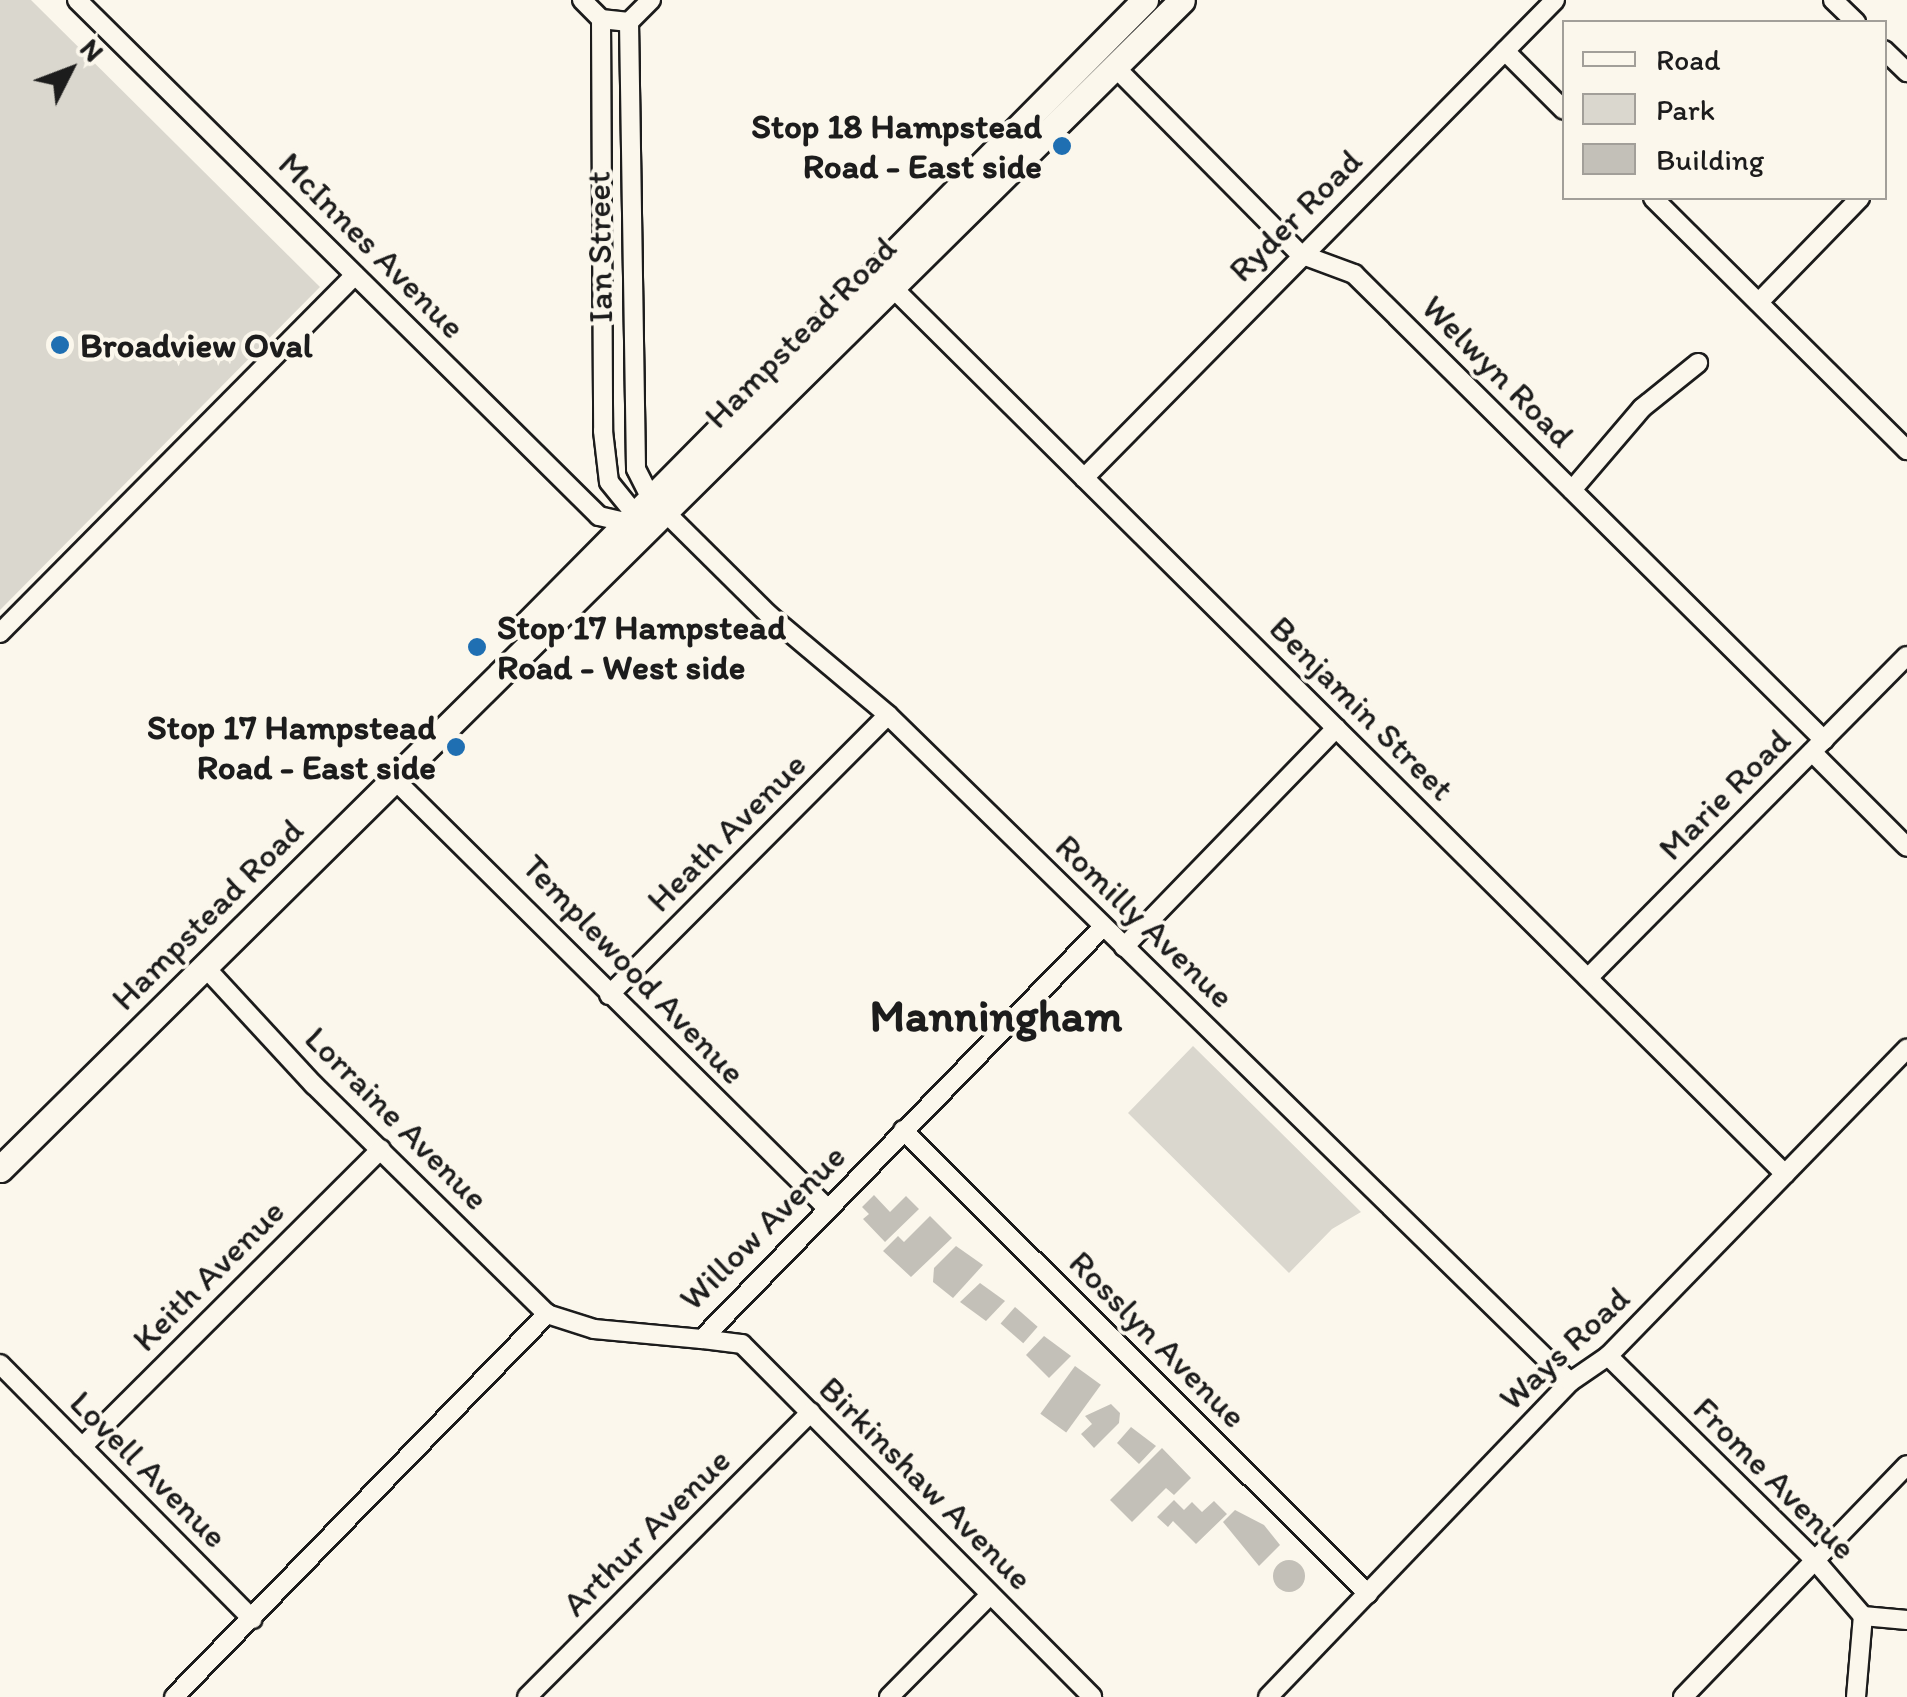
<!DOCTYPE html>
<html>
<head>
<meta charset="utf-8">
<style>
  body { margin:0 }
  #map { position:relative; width:1907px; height:1697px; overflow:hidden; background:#fbf7ec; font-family:Itim,sans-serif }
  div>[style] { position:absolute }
  .green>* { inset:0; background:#dad7ce }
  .building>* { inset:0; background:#c3c0b8; transform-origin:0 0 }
  .round { border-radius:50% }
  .roads { filter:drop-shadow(2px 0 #1c1c1c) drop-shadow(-2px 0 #1c1c1c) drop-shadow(0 2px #1c1c1c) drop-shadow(0 -2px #1c1c1c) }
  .minor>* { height:18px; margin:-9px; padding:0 9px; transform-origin:9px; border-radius:9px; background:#fbf7ec }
  .highway>* { height:25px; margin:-12.5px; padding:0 12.5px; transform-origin:12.5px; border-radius:12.5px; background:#fbf7ec }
  .dots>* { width:28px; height:28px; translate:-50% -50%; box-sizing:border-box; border:5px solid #fbf7ec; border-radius:50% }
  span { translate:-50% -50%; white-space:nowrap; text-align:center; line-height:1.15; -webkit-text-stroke:8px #fbf7ec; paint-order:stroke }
  .poi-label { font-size:35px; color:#1c1c1c; font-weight:700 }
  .right { translate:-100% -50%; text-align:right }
  .left { translate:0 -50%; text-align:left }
  .street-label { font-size:35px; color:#1c1c1c }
  .district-label { font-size:45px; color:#1c1c1c; font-weight:700 }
  .legend { position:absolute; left:1562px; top:20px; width:325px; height:180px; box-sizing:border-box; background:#fbf7ec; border:2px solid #a29f99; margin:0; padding:12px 18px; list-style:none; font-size:30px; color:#1c1c1c }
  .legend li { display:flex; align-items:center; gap:20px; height:50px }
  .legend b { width:50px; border:2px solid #a29f99 }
  .north { position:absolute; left:20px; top:20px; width:100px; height:100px; -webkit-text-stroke:8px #fbf7ec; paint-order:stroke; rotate:48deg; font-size:28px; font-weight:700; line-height:40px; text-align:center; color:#1c1c1c }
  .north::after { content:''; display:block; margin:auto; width:35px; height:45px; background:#1c1c1c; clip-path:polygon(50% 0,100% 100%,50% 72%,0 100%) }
</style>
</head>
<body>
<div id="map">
  <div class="green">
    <i style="clip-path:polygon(0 0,31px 0,320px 287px,0 610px)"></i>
    <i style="clip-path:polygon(1193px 1046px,1361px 1212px,1332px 1229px,1289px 1273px,1128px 1113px)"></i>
  </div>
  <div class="building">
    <i style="clip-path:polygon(874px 1195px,890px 1212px,906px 1196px,919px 1209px,885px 1242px,863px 1219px,869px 1214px,862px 1207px)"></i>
    <i style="clip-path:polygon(930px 1216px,952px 1238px,911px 1277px,883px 1251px,898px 1236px,904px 1242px)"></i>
    <i style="clip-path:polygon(956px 1246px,983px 1265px,953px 1298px,933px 1282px,934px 1268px)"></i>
    <i style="clip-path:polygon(980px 1283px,1005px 1301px,986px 1321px,960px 1302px)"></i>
    <i style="left:1015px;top:1307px;width:30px;height:22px;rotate:41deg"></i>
    <i style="clip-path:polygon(1044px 1336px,1071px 1356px,1049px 1378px,1026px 1355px)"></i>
    <i style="left:1075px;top:1366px;width:32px;height:59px;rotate:36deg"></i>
    <i style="clip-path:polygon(1111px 1404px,1120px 1413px,1119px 1423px,1094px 1448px,1081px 1434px,1092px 1424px,1085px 1416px)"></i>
    <i style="clip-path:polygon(1131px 1427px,1156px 1446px,1139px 1464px,1117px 1443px)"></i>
    <i style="clip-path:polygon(1162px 1448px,1191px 1478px,1174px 1495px,1166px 1488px,1132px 1522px,1110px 1500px)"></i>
    <i style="clip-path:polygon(1174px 1500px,1184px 1510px,1192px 1502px,1202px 1512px,1214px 1501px,1227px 1514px,1196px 1544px,1173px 1521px,1168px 1527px,1157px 1517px)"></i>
    <i style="clip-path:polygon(1235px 1510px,1264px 1525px,1280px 1545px,1259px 1566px,1223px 1522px)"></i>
    <i class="round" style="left:1273px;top:1560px;width:32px;height:32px"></i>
  </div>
  <div class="roads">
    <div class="minor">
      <i style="left:77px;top:0;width:734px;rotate:44.67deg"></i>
      <i style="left:599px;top:516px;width:31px;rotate:13deg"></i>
      <i style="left:582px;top:0;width:27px;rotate:45deg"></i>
      <i style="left:601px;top:19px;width:28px;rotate:6deg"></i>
      <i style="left:651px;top:0;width:31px;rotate:135deg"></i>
      <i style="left:629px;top:22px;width:447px;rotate:89.1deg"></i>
      <i style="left:636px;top:469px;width:34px;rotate:63deg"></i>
      <i style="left:1833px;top:0;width:32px;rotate:44deg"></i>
      <i style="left:601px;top:19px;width:412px;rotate:89.7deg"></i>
      <i style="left:603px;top:431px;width:51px;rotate:83.3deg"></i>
      <i style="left:609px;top:482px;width:41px;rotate:50.9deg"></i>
      <i style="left:1884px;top:50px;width:32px;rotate:44deg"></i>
      <i style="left:1505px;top:51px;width:83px;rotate:45deg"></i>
      <i style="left:1115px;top:67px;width:263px;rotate:45.3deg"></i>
      <i style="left:1300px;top:254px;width:58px;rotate:20.3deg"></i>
      <i style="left:1354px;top:274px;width:662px;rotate:44.76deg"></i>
      <i style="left:1653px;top:198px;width:358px;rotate:44.8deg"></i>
      <i style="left:894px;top:289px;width:1256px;rotate:44.81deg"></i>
      <i style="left:1759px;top:302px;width:145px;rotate:-45.8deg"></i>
      <i style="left:1084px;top:478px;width:671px;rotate:-45.42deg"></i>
      <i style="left:1572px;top:490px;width:108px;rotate:-49.5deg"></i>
      <i style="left:1642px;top:408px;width:72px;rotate:-38.8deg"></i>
      <i style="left:667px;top:514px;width:144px;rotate:44.7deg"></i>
      <i style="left:769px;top:615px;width:155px;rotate:40deg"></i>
      <i style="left:888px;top:715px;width:954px;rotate:44.36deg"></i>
      <i style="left:0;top:633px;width:504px;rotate:-45.24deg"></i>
      <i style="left:1812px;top:752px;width:134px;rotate:45deg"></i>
      <i style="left:393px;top:778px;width:610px;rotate:44.73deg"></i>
      <i style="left:1124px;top:947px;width:305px;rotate:-45.9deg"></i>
      <i style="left:204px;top:966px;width:162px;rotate:47.3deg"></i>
      <i style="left:314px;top:1085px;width:327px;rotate:44.5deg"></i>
      <i style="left:1588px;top:978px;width:453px;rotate:-45.3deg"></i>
      <i style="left:609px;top:995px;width:395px;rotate:-45.1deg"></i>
      <i style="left:903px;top:1130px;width:657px;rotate:44.94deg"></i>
      <i style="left:702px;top:1339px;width:40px;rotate:7.1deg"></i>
      <i style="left:742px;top:1344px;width:497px;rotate:45.2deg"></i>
      <i style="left:1608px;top:1356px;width:288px;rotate:44.6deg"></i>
      <i style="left:1813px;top:1558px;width:77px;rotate:49.2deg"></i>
      <i style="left:1863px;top:1616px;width:44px;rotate:5.2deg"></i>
      <i style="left:0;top:1364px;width:359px;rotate:45.3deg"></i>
      <i style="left:82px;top:1447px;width:422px;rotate:-44.9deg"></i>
      <i style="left:174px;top:1697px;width:535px;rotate:-45.76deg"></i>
      <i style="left:547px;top:1314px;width:49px;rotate:17.7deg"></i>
      <i style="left:594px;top:1329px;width:108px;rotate:5.3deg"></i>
      <i style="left:702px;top:1339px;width:575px;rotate:-45.78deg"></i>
      <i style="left:527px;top:1697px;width:402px;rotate:-45.1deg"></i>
      <i style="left:889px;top:1697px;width:144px;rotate:-45.3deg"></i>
      <i style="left:1268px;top:1697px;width:436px;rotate:-46.2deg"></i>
      <i style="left:1570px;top:1382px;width:46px;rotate:-34.4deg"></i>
      <i style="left:1608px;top:1356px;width:429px;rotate:-45.8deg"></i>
      <i style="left:1683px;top:1697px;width:322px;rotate:-46deg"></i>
      <i style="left:1856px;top:1697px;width:81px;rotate:-85.1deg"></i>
    </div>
    <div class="highway">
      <i style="left:523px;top:628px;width:884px;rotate:-45.28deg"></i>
      <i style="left:0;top:1169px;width:1662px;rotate:-44.68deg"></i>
    </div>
  </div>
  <div class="dots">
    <i style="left:1062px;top:146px;background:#1f6fb2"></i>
    <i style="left:60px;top:345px;background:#1f6fb2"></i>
    <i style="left:477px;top:647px;background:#1f6fb2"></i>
    <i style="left:456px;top:747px;background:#1f6fb2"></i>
  </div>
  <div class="poi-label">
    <span class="right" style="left:1042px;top:146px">Stop 18 Hampstead<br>Road - East side</span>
    <span class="left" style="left:80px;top:345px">Broadview Oval</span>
    <span class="left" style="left:497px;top:647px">Stop 17 Hampstead<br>Road - West side</span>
    <span class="right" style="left:436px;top:747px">Stop 17 Hampstead<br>Road - East side</span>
  </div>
  <div class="street-label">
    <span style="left:1295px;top:215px;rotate:-45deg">Ryder Road</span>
    <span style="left:372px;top:245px;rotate:45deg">McInnes Avenue</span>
    <span style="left:599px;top:247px;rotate:-91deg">Ian Street</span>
    <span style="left:800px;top:332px;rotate:-45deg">Hampstead Road</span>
    <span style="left:1498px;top:371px;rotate:45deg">Welwyn Road</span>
    <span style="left:1362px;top:708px;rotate:45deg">Benjamin Street</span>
    <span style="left:1724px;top:794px;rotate:-45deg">Marie Road</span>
    <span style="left:726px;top:832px;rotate:-45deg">Heath Avenue</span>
    <span style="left:207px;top:914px;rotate:-45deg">Hampstead Road</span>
    <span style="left:1145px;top:921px;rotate:44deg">Romilly Avenue</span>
    <span style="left:634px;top:969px;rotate:46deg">Templewood Avenue</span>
    <span style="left:397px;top:1118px;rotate:45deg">Lorraine Avenue</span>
    <span style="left:762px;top:1227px;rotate:-45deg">Willow Avenue</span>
    <span style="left:208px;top:1275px;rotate:-45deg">Keith Avenue</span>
    <span style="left:1158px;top:1339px;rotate:45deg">Rosslyn Avenue</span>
    <span style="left:1564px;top:1348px;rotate:-43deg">Ways Road</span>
    <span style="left:149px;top:1469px;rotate:45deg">Lovell Avenue</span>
    <span style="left:1775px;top:1478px;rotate:45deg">Frome Avenue</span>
    <span style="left:926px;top:1483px;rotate:45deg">Birkinshaw Avenue</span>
    <span style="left:646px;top:1532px;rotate:-45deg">Arthur Avenue</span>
  </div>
  <div class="district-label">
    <span style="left:996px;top:1016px">Manningham</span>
  </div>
  <ul class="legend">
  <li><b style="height:12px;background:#fbf7ec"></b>Road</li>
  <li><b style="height:28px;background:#dad7ce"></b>Park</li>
  <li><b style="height:28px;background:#c3c0b8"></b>Building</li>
  </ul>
  <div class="north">N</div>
</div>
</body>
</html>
